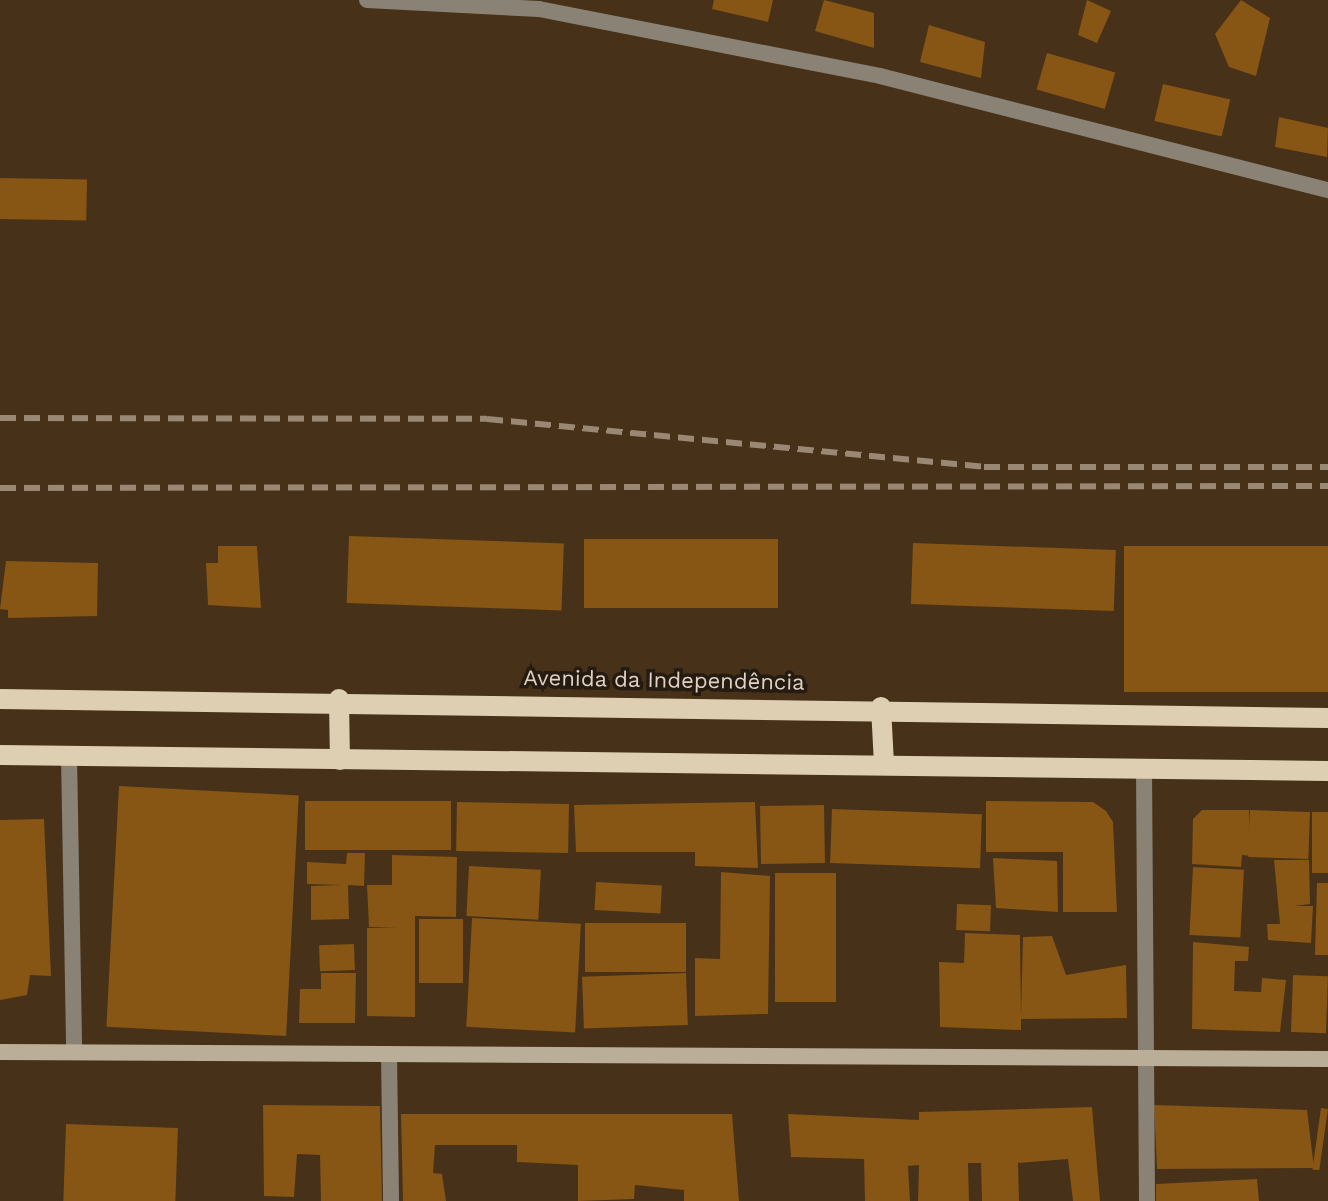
<!DOCTYPE html>
<html>
<head>
<meta charset="utf-8">
<style>
  body { margin:0 }
  #map { position:relative; width:1328px; height:1201px; overflow:hidden; background:#473119; font-family:"Work Sans",sans-serif }
  div>[style] { position:absolute }
  .building>* { inset:0; background:#875514; transform-origin:0 0 }
  .minor>* { height:16px; margin:-8px; padding:0 8px; transform-origin:8px; border-radius:8px; background:#8a8375 }
  .tertiary>* { height:16px; margin:-8px; padding:0 8px; transform-origin:8px; border-radius:8px; background:#8a8375 }
  .secondary>* { height:16px; margin:-8px; padding:0 8px; transform-origin:8px; border-radius:8px; background:#baae98 }
  .primary>* { height:20px; margin:-10px; padding:0 10px; transform-origin:10px; border-radius:10px; background:#decfb3 }
  .rail>* { height:6px; margin-top:-3px; transform-origin:0; background:repeating-linear-gradient(90deg,#9a8875 0 16px,transparent 0 24px) }
  span { translate:-50% -50%; white-space:nowrap; text-align:center; line-height:1.15; -webkit-text-stroke:7px #251b11; paint-order:stroke }
  .street-label { font-size:22px; color:#dfd1c3 }
</style>
</head>
<body>
<div id="map">
  <div class="building">
    <i style="clip-path:polygon(714px 0,773px 0,768px 22px,712px 9px)"></i>
    <i style="clip-path:polygon(824px 0,874px 13px,874px 48px,815px 31px)"></i>
    <i style="clip-path:polygon(1087px 0,1111px 11px,1097px 43px,1078px 35px)"></i>
    <i style="clip-path:polygon(1241px 0,1270px 18px,1256px 76px,1229px 67px,1215px 34px)"></i>
    <i style="clip-path:polygon(929px 25px,985px 42px,981px 78px,920px 62px)"></i>
    <i style="left:1047px;top:53px;width:71px;height:38px;rotate:16deg"></i>
    <i style="left:1163px;top:84px;width:69px;height:38px;rotate:13deg"></i>
    <i style="clip-path:polygon(1279px 117px,1328px 128px,1327px 157px,1275px 147px)"></i>
    <i style="left:0;top:178px;width:87px;height:41px;rotate:1deg"></i>
    <i style="left:349px;top:536px;width:215px;height:67px;rotate:2deg"></i>
    <i style="left:584px;top:539px;width:194px;height:69px"></i>
    <i style="left:913px;top:543px;width:203px;height:61px;rotate:2deg"></i>
    <i style="clip-path:polygon(218px 546px,257px 546px,261px 608px,208px 605px,206px 563px,218px 563px)"></i>
    <i style="left:1328px;top:546px;width:146px;height:204px;rotate:90deg"></i>
    <i style="clip-path:polygon(6px 561px,98px 563px,97px 616px,8px 618px,8px 610px,0 609px)"></i>
    <i style="left:119px;top:786px;width:180px;height:241px;rotate:3deg"></i>
    <i style="left:305px;top:801px;width:146px;height:49px"></i>
    <i style="clip-path:polygon(986px 801px,1093px 802px,1106px 811px,1113px 822px,1117px 912px,1063px 912px,1063px 852px,986px 852px)"></i>
    <i style="left:457px;top:802px;width:112px;height:49px;rotate:1deg"></i>
    <i style="clip-path:polygon(755px 802px,758px 868px,695px 866px,695px 852px,576px 852px,574px 805px)"></i>
    <i style="left:824px;top:805px;width:58px;height:64px;rotate:89deg"></i>
    <i style="left:832px;top:809px;width:150px;height:54px;rotate:2deg"></i>
    <i style="clip-path:polygon(1202px 810px,1249px 810px,1251px 856px,1242px 855px,1241px 867px,1192px 864px,1193px 819px)"></i>
    <i style="left:1250px;top:810px;width:60px;height:47px;rotate:2deg"></i>
    <i style="left:1312px;top:812px;width:16px;height:61px"></i>
    <i style="clip-path:polygon(44px 819px,51px 976px,30px 975px,27px 995px,0 1000px,0 820px)"></i>
    <i style="clip-path:polygon(347px 853px,365px 853px,364px 886px,348px 885px,349px 919px,311px 920px,311px 886px,342px 885px,307px 884px,307px 862px,346px 864px)"></i>
    <i style="clip-path:polygon(392px 855px,457px 857px,456px 917px,415px 916px,415px 1017px,367px 1016px,367px 928px,398px 928px,369px 927px,367px 885px,392px 885px)"></i>
    <i style="clip-path:polygon(993px 858px,1057px 861px,1058px 912px,996px 908px)"></i>
    <i style="clip-path:polygon(1274px 860px,1309px 860px,1310px 904px,1294px 906px,1313px 906px,1311px 943px,1268px 940px,1267px 924px,1280px 924px)"></i>
    <i style="left:469px;top:866px;width:72px;height:50px;rotate:3deg"></i>
    <i style="left:1193px;top:867px;width:51px;height:68px;rotate:3deg"></i>
    <i style="clip-path:polygon(721px 872px,770px 876px,768px 1014px,695px 1016px,695px 958px,720px 959px)"></i>
    <i style="left:775px;top:873px;width:61px;height:129px"></i>
    <i style="left:596px;top:882px;width:66px;height:28px;rotate:3deg"></i>
    <i style="clip-path:polygon(1317px 883px,1328px 883px,1328px 955px,1315px 955px)"></i>
    <i style="left:957px;top:904px;width:34px;height:26px;rotate:2deg"></i>
    <i style="left:472px;top:918px;width:109px;height:109px;rotate:3deg"></i>
    <i style="left:419px;top:919px;width:44px;height:64px"></i>
    <i style="left:585px;top:923px;width:101px;height:49px"></i>
    <i style="clip-path:polygon(965px 933px,1020px 935px,1021px 1015px,1023px 937px,1052px 936px,1066px 975px,1126px 965px,1127px 1018px,1021px 1019px,1021px 1030px,940px 1027px,939px 962px,964px 963px)"></i>
    <i style="clip-path:polygon(1193px 942px,1249px 947px,1248px 961px,1235px 961px,1234px 991px,1261px 992px,1262px 978px,1286px 980px,1280px 1032px,1192px 1029px)"></i>
    <i style="left:354px;top:944px;width:26px;height:35px;rotate:88deg"></i>
    <i style="clip-path:polygon(321px 973px,356px 973px,355px 1023px,299px 1023px,300px 989px,321px 989px)"></i>
    <i style="left:686px;top:973px;width:52px;height:104px;rotate:88deg"></i>
    <i style="left:1293px;top:975px;width:35px;height:57px;rotate:2deg"></i>
    <i style="clip-path:polygon(263px 1105px,380px 1106px,382px 1201px,321px 1201px,320px 1155px,297px 1154px,294px 1197px,264px 1196px)"></i>
    <i style="clip-path:polygon(1154px 1105px,1307px 1110px,1314px 1168px,1157px 1169px)"></i>
    <i style="clip-path:polygon(1092px 1107px,1100px 1201px,1073px 1201px,1068px 1159px,1018px 1163px,1019px 1201px,982px 1201px,981px 1163px,968px 1163px,969px 1201px,918px 1201px,919px 1165px,908px 1166px,910px 1201px,865px 1201px,864px 1159px,791px 1157px,788px 1114px,919px 1120px,919px 1112px)"></i>
    <i style="left:1321px;top:1108px;width:7px;height:62px;rotate:8deg"></i>
    <i style="clip-path:polygon(401px 1114px,732px 1114px,739px 1201px,684px 1201px,684px 1190px,635px 1185px,634px 1199px,578px 1201px,578px 1165px,517px 1162px,517px 1145px,435px 1145px,433px 1173px,442px 1174px,446px 1201px,403px 1201px)"></i>
    <i style="left:66px;top:1124px;width:112px;height:77px;rotate:2deg"></i>
    <i style="clip-path:polygon(1257px 1179px,1259px 1201px,1156px 1201px,1156px 1184px)"></i>
  </div>
  <div class="minor">
    <i style="left:69px;top:755px;width:297px;rotate:89deg"></i>
    <i style="left:1144px;top:769px;width:432px;rotate:89.6deg"></i>
    <i style="left:389px;top:1054px;width:147px;rotate:89.2deg"></i>
  </div>
  <div class="tertiary">
    <i style="left:367px;top:0;width:172px;rotate:3deg"></i>
    <i style="left:539px;top:9px;width:348px;rotate:11.1deg"></i>
    <i style="left:880px;top:76px;width:462px;rotate:14.3deg"></i>
  </div>
  <div class="secondary">
    <i style="left:0;top:1052px;width:1328px;rotate:0.3deg"></i>
  </div>
  <div class="primary">
    <i style="left:0;top:699px;width:1328px;rotate:0.82deg"></i>
    <i style="left:339px;top:699px;width:61px;rotate:89.1deg"></i>
    <i style="left:881px;top:707px;width:58px;rotate:87deg"></i>
    <i style="left:0;top:755px;width:1328px;rotate:0.69deg"></i>
  </div>
  <div class="rail">
    <i style="left:0;top:418px;width:487px;rotate:0.1deg"></i>
    <i style="left:487px;top:419px;width:499px;rotate:5.5deg"></i>
    <i style="left:984px;top:467px;width:344px"></i>
    <i style="left:0;top:488px;width:1328px;rotate:-0.09deg"></i>
  </div>
  <div class="street-label">
    <span style="left:664px;top:680px;rotate:1deg">Avenida da Independência</span>
  </div>
</div>
</body>
</html>
